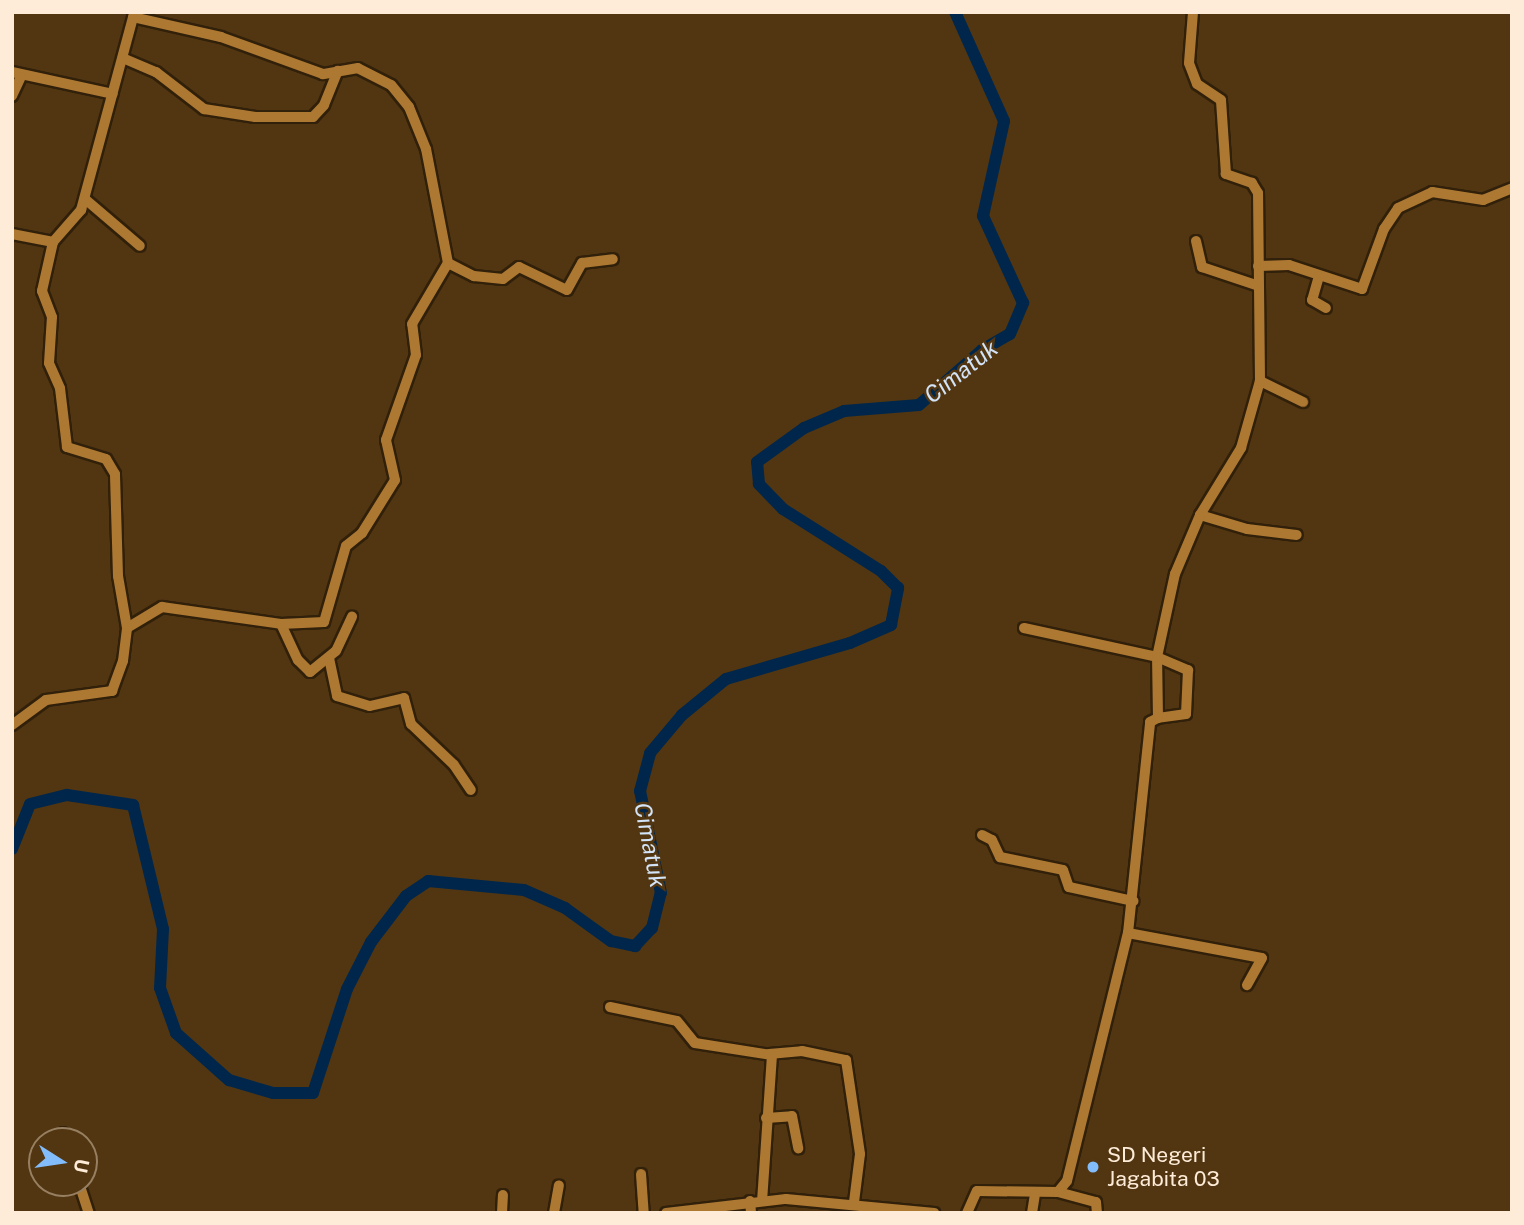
<!DOCTYPE html>
<html>
<head>
<meta charset="utf-8">
<style>
  body { margin:0 }
  #map { position:relative; width:1524px; height:1225px; overflow:hidden; background:#523611; font-family:"Public Sans",sans-serif }
  div>[style] { position:absolute }
  .river>* { height:12px; margin:-6px; padding:0 6px; transform-origin:6px; border-radius:6px; background:#00274b }
  .roads { filter:drop-shadow(2px 0 #31200a) drop-shadow(-2px 0 #31200a) drop-shadow(0 2px #31200a) drop-shadow(0 -2px #31200a) }
  .minor>* { height:10px; margin:-5px; padding:0 5px; transform-origin:5px; border-radius:5px; background:#ad7832 }
  .dots>* { width:19px; height:19px; translate:-50% -50%; box-sizing:border-box; border:4px solid #523611; border-radius:50% }
  span { translate:-50% -50%; white-space:nowrap; text-align:center; line-height:1.15; -webkit-text-stroke:5px #523611; paint-order:stroke }
  .poi-label { font-size:21px; color:#feecd8 }
  .left { translate:0 -50%; text-align:left }
  .water-label { font-size:23px; color:#d3e4f8; font-style:italic }
  .frame { position:absolute; inset:0; border:14px solid #feecd8; pointer-events:none }
  .north { position:absolute; left:28px; top:1127px; width:70px; height:70px; box-sizing:border-box; background:#523611; border:2px solid #977f61; border-radius:50%; rotate:102deg; font-size:19px; font-weight:700; line-height:28px; text-align:center; color:#feecd8 }
  .north::after { content:''; display:block; margin:auto; width:24px; height:32px; background:#82bcfa; clip-path:polygon(50% 0,100% 100%,50% 72%,0 100%) }
</style>
</head>
<body>
<div id="map">
  <div class="river">
    <i style="left:12px;top:849px;width:48px;rotate:-68.2deg"></i>
    <i style="left:30px;top:804px;width:38px;rotate:-14deg"></i>
    <i style="left:67px;top:795px;width:67px;rotate:8.6deg"></i>
    <i style="left:133px;top:805px;width:128px;rotate:76.4deg"></i>
    <i style="left:163px;top:929px;width:59px;rotate:92.9deg"></i>
    <i style="left:160px;top:988px;width:48px;rotate:70.4deg"></i>
    <i style="left:176px;top:1033px;width:71px;rotate:41.6deg"></i>
    <i style="left:229px;top:1080px;width:46px;rotate:16.5deg"></i>
    <i style="left:273px;top:1093px;width:40px"></i>
    <i style="left:313px;top:1093px;width:109px;rotate:-71.9deg"></i>
    <i style="left:347px;top:989px;width:53px;rotate:-62.9deg"></i>
    <i style="left:371px;top:942px;width:58px;rotate:-52.7deg"></i>
    <i style="left:406px;top:896px;width:27px;rotate:-34deg"></i>
    <i style="left:428px;top:881px;width:96px;rotate:5.4deg"></i>
    <i style="left:524px;top:890px;width:45px;rotate:23.7deg"></i>
    <i style="left:565px;top:908px;width:57px;rotate:35.7deg"></i>
    <i style="left:611px;top:941px;width:25px;rotate:12deg"></i>
    <i style="left:635px;top:946px;width:25px;rotate:-47deg"></i>
    <i style="left:652px;top:928px;width:36px;rotate:-76deg"></i>
    <i style="left:661px;top:893px;width:104px;rotate:-101.6deg"></i>
    <i style="left:640px;top:791px;width:39px;rotate:-75deg"></i>
    <i style="left:650px;top:753px;width:50px;rotate:-49.9deg"></i>
    <i style="left:682px;top:715px;width:57px;rotate:-39.3deg"></i>
    <i style="left:726px;top:679px;width:129px;rotate:-16.2deg"></i>
    <i style="left:850px;top:643px;width:45px;rotate:-23.7deg"></i>
    <i style="left:891px;top:625px;width:38px;rotate:-79deg"></i>
    <i style="left:898px;top:588px;width:24px;rotate:-135deg"></i>
    <i style="left:881px;top:571px;width:116px;rotate:-147.7deg"></i>
    <i style="left:783px;top:509px;width:35px;rotate:-134deg"></i>
    <i style="left:759px;top:484px;width:22px;rotate:-95deg"></i>
    <i style="left:757px;top:462px;width:58px;rotate:-35.9deg"></i>
    <i style="left:804px;top:428px;width:43px;rotate:-23deg"></i>
    <i style="left:844px;top:411px;width:75px;rotate:-4.6deg"></i>
    <i style="left:919px;top:405px;width:84px;rotate:-41.1deg"></i>
    <i style="left:982px;top:350px;width:32px;rotate:-30deg"></i>
    <i style="left:1010px;top:334px;width:34px;rotate:-67deg"></i>
    <i style="left:1023px;top:303px;width:96px;rotate:-114.7deg"></i>
    <i style="left:983px;top:216px;width:97px;rotate:-77.5deg"></i>
    <i style="left:1004px;top:121px;width:120px;rotate:-114.2deg"></i>
  </div>
  <div class="roads">
    <div class="minor">
      <i style="left:125px;top:59px;width:34px;rotate:23deg"></i>
      <i style="left:156px;top:72px;width:61px;rotate:37.6deg"></i>
      <i style="left:204px;top:109px;width:52px;rotate:8.9deg"></i>
      <i style="left:255px;top:117px;width:58px"></i>
      <i style="left:313px;top:117px;width:16px;rotate:-47deg"></i>
      <i style="left:324px;top:105px;width:37px;rotate:-68deg"></i>
      <i style="left:12px;top:72px;width:103px;rotate:12.3deg"></i>
      <i style="left:12px;top:96px;width:21px;rotate:-65deg"></i>
      <i style="left:85px;top:199px;width:72px;rotate:40.5deg"></i>
      <i style="left:12px;top:234px;width:42px;rotate:11deg"></i>
      <i style="left:1196px;top:241px;width:27px;rotate:77deg"></i>
      <i style="left:1202px;top:267px;width:60px;rotate:18.4deg"></i>
      <i style="left:448px;top:263px;width:29px;rotate:27deg"></i>
      <i style="left:474px;top:276px;width:29px;rotate:6deg"></i>
      <i style="left:503px;top:279px;width:20px;rotate:-37deg"></i>
      <i style="left:519px;top:267px;width:53px;rotate:25.6deg"></i>
      <i style="left:567px;top:290px;width:31px;rotate:-61deg"></i>
      <i style="left:582px;top:263px;width:31px;rotate:-7deg"></i>
      <i style="left:1258px;top:266px;width:31px;rotate:-2deg"></i>
      <i style="left:1289px;top:265px;width:77px;rotate:18.2deg"></i>
      <i style="left:1362px;top:289px;width:64px;rotate:-69.9deg"></i>
      <i style="left:1384px;top:229px;width:25px;rotate:-56deg"></i>
      <i style="left:1398px;top:208px;width:38px;rotate:-25deg"></i>
      <i style="left:1432px;top:192px;width:52px;rotate:8.9deg"></i>
      <i style="left:1483px;top:200px;width:31px;rotate:-22deg"></i>
      <i style="left:1319px;top:276px;width:25px;rotate:106deg"></i>
      <i style="left:1312px;top:300px;width:16px;rotate:30deg"></i>
      <i style="left:1260px;top:381px;width:48px;rotate:26deg"></i>
      <i style="left:1200px;top:515px;width:49px;rotate:16.6deg"></i>
      <i style="left:1247px;top:529px;width:50px;rotate:6.8deg"></i>
      <i style="left:281px;top:624px;width:40px;rotate:65deg"></i>
      <i style="left:298px;top:660px;width:17px;rotate:45deg"></i>
      <i style="left:310px;top:672px;width:33px;rotate:-39deg"></i>
      <i style="left:336px;top:651px;width:38px;rotate:-65deg"></i>
      <i style="left:127px;top:628px;width:41px;rotate:-31deg"></i>
      <i style="left:162px;top:607px;width:120px;rotate:8.1deg"></i>
      <i style="left:281px;top:624px;width:43px;rotate:-2.7deg"></i>
      <i style="left:324px;top:622px;width:79px;rotate:-73.9deg"></i>
      <i style="left:346px;top:546px;width:21px;rotate:-39deg"></i>
      <i style="left:362px;top:533px;width:62px;rotate:-58.1deg"></i>
      <i style="left:395px;top:480px;width:41px;rotate:-102.7deg"></i>
      <i style="left:386px;top:440px;width:90px;rotate:-70.6deg"></i>
      <i style="left:416px;top:355px;width:31px;rotate:-97deg"></i>
      <i style="left:412px;top:324px;width:71px;rotate:-59.5deg"></i>
      <i style="left:448px;top:263px;width:116px;rotate:-100.9deg"></i>
      <i style="left:426px;top:149px;width:45px;rotate:-112deg"></i>
      <i style="left:409px;top:107px;width:28px;rotate:-129deg"></i>
      <i style="left:391px;top:85px;width:37px;rotate:-153deg"></i>
      <i style="left:358px;top:68px;width:36px;rotate:170deg"></i>
      <i style="left:323px;top:74px;width:109px;rotate:-160.1deg"></i>
      <i style="left:221px;top:37px;width:90px;rotate:-167.2deg"></i>
      <i style="left:1024px;top:628px;width:136px;rotate:12.3deg"></i>
      <i style="left:1157px;top:657px;width:34px;rotate:23deg"></i>
      <i style="left:1188px;top:670px;width:44px;rotate:92.6deg"></i>
      <i style="left:1186px;top:714px;width:28px;rotate:172deg"></i>
      <i style="left:329px;top:658px;width:39px;rotate:78deg"></i>
      <i style="left:337px;top:696px;width:34px;rotate:17deg"></i>
      <i style="left:370px;top:706px;width:35px;rotate:-13deg"></i>
      <i style="left:404px;top:698px;width:27px;rotate:75deg"></i>
      <i style="left:411px;top:724px;width:59px;rotate:43.6deg"></i>
      <i style="left:454px;top:765px;width:30px;rotate:56deg"></i>
      <i style="left:12px;top:725px;width:42px;rotate:-36.3deg"></i>
      <i style="left:46px;top:700px;width:67px;rotate:-7.8deg"></i>
      <i style="left:112px;top:691px;width:32px;rotate:-70deg"></i>
      <i style="left:123px;top:661px;width:33px;rotate:-83deg"></i>
      <i style="left:127px;top:628px;width:53px;rotate:-99.8deg"></i>
      <i style="left:118px;top:576px;width:102px;rotate:-91.7deg"></i>
      <i style="left:115px;top:474px;width:17px;rotate:-121deg"></i>
      <i style="left:106px;top:459px;width:41px;rotate:-162.9deg"></i>
      <i style="left:67px;top:447px;width:59px;rotate:-96.8deg"></i>
      <i style="left:60px;top:388px;width:27px;rotate:-114deg"></i>
      <i style="left:49px;top:363px;width:46px;rotate:-86.3deg"></i>
      <i style="left:52px;top:317px;width:28px;rotate:-111deg"></i>
      <i style="left:42px;top:291px;width:50px;rotate:-77.3deg"></i>
      <i style="left:53px;top:242px;width:43px;rotate:-48.8deg"></i>
      <i style="left:81px;top:210px;width:204px;rotate:-74.9deg"></i>
      <i style="left:982px;top:835px;width:11px;rotate:27deg"></i>
      <i style="left:992px;top:840px;width:19px;rotate:65deg"></i>
      <i style="left:1000px;top:857px;width:64px;rotate:11.7deg"></i>
      <i style="left:1063px;top:870px;width:18px;rotate:71deg"></i>
      <i style="left:1069px;top:887px;width:66px;rotate:12.3deg"></i>
      <i style="left:1128px;top:933px;width:136px;rotate:10.6deg"></i>
      <i style="left:1262px;top:958px;width:31px;rotate:119deg"></i>
      <i style="left:610px;top:1007px;width:68px;rotate:11.8deg"></i>
      <i style="left:677px;top:1021px;width:28px;rotate:51deg"></i>
      <i style="left:695px;top:1043px;width:78px;rotate:8.9deg"></i>
      <i style="left:772px;top:1055px;width:145px;rotate:93.9deg"></i>
      <i style="left:769px;top:1054px;width:33px;rotate:-5deg"></i>
      <i style="left:802px;top:1051px;width:45px;rotate:11.6deg"></i>
      <i style="left:846px;top:1060px;width:95px;rotate:81.5deg"></i>
      <i style="left:860px;top:1154px;width:48px;rotate:97.1deg"></i>
      <i style="left:766px;top:1118px;width:26px;rotate:-4deg"></i>
      <i style="left:792px;top:1116px;width:33px;rotate:79deg"></i>
      <i style="left:63px;top:1133px;width:8px;rotate:76deg"></i>
      <i style="left:641px;top:1174px;width:39px;rotate:86deg"></i>
      <i style="left:79px;top:1183px;width:32px;rotate:72deg"></i>
      <i style="left:51px;top:1185px;width:8px;rotate:-14deg"></i>
      <i style="left:1058px;top:1192px;width:39px;rotate:15deg"></i>
      <i style="left:1096px;top:1202px;width:11px;rotate:85deg"></i>
      <i style="left:750px;top:1201px;width:12px;rotate:85deg"></i>
      <i style="left:502px;top:1213px;width:18px;rotate:-87deg"></i>
      <i style="left:554px;top:1213px;width:28px;rotate:-80deg"></i>
      <i style="left:666px;top:1213px;width:121px;rotate:-6.7deg"></i>
      <i style="left:786px;top:1199px;width:149px;rotate:5.4deg"></i>
      <i style="left:967px;top:1213px;width:24px;rotate:-66deg"></i>
      <i style="left:977px;top:1191px;width:81px;rotate:0.7deg"></i>
      <i style="left:1058px;top:1192px;width:14px;rotate:-51deg"></i>
      <i style="left:1067px;top:1181px;width:255px;rotate:-76.2deg"></i>
      <i style="left:1128px;top:933px;width:212px;rotate:-84deg"></i>
      <i style="left:1150px;top:722px;width:9px;rotate:-27deg"></i>
      <i style="left:1158px;top:718px;width:61px;rotate:-90.9deg"></i>
      <i style="left:1157px;top:657px;width:85px;rotate:-77.8deg"></i>
      <i style="left:1175px;top:574px;width:64px;rotate:-67deg"></i>
      <i style="left:1200px;top:515px;width:79px;rotate:-58.5deg"></i>
      <i style="left:1241px;top:448px;width:70px;rotate:-74.2deg"></i>
      <i style="left:1260px;top:381px;width:188px;rotate:-90.6deg"></i>
      <i style="left:1258px;top:193px;width:12px;rotate:-121deg"></i>
      <i style="left:1252px;top:183px;width:28px;rotate:-161deg"></i>
      <i style="left:1226px;top:174px;width:74px;rotate:-93.9deg"></i>
      <i style="left:1221px;top:100px;width:29px;rotate:-146deg"></i>
      <i style="left:1197px;top:84px;width:22px;rotate:-111deg"></i>
      <i style="left:1189px;top:63px;width:51px;rotate:-85.5deg"></i>
      <i style="left:1032px;top:1213px;width:19px;rotate:-81deg"></i>
    </div>
  </div>
  <div class="dots">
    <i style="left:1093px;top:1167px;background:#82bcfa"></i>
  </div>
  <div class="poi-label">
    <span class="left" style="left:1107px;top:1167px">SD Negeri<br>Jagabita 03</span>
  </div>
  <div class="water-label">
    <span style="left:961px;top:372px;rotate:-38deg">Cimatuk</span>
    <span style="left:650px;top:845px;rotate:79deg">Cimatuk</span>
  </div>
  <div class="frame"></div>
  <div class="north">U</div>
</div>
</body>
</html>
